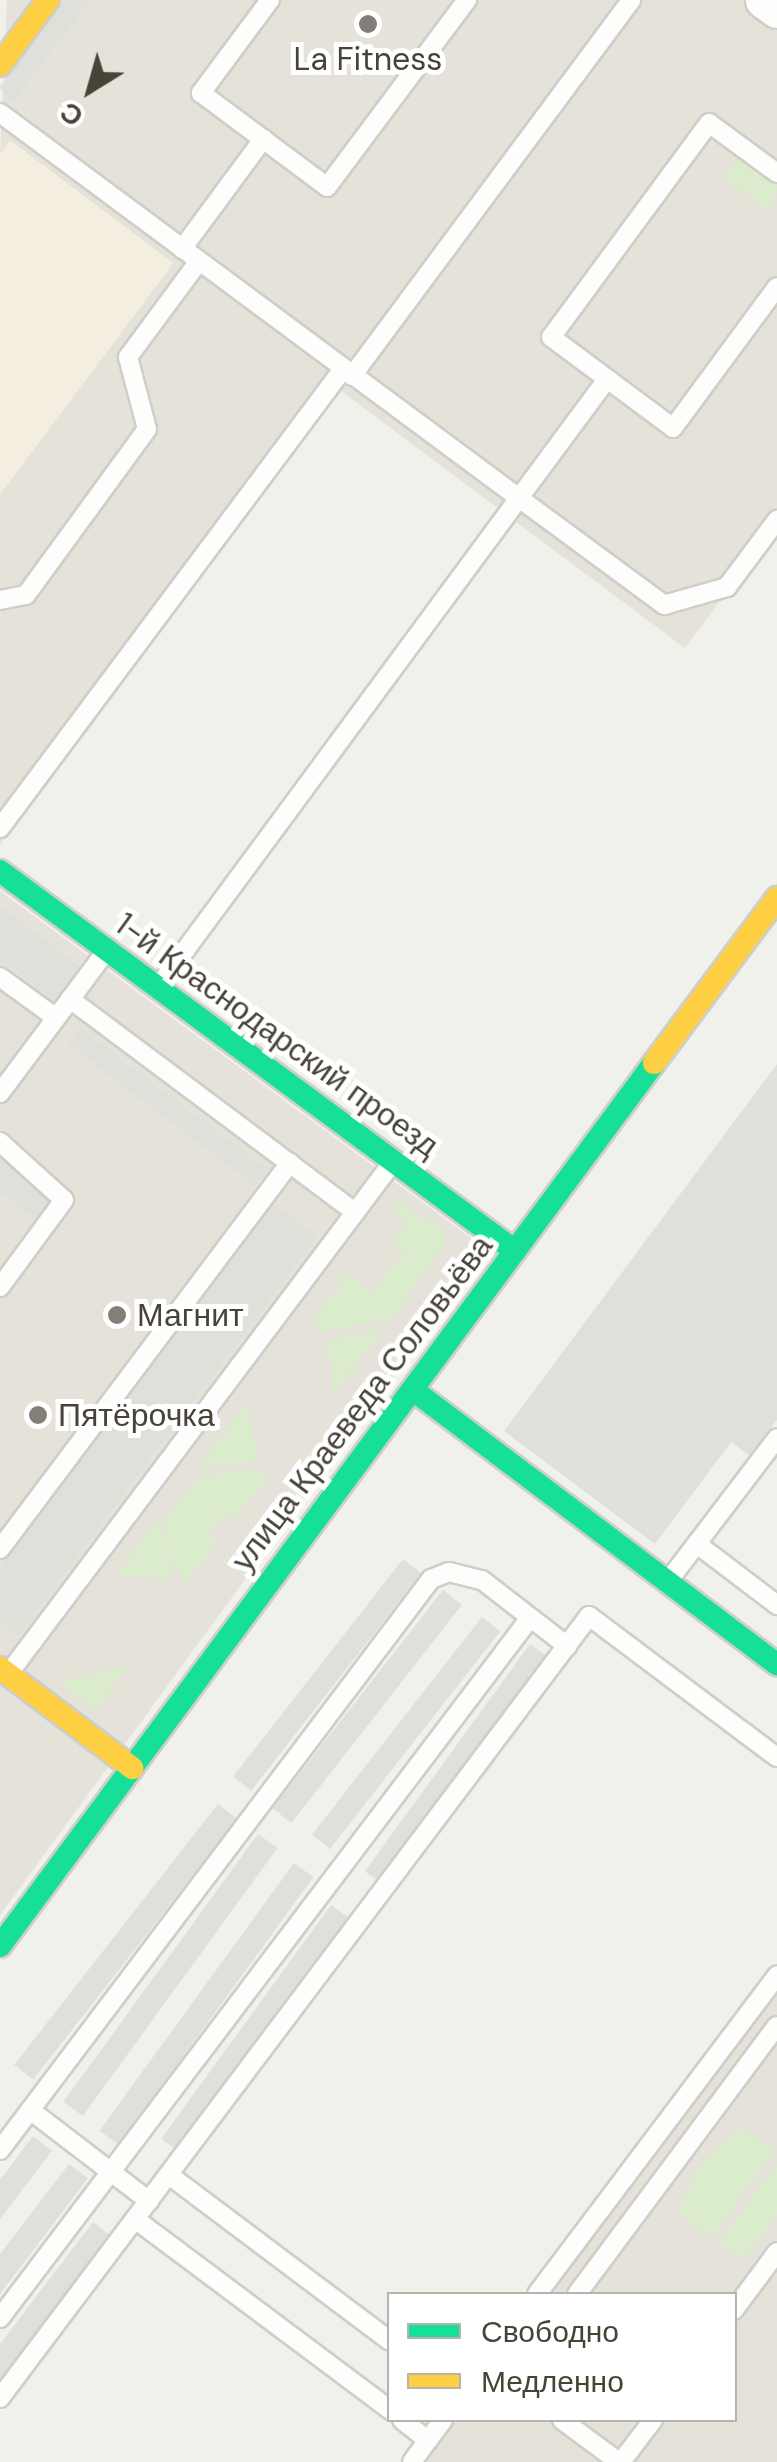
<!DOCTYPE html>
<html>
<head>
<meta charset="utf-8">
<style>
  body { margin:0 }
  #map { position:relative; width:777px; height:2462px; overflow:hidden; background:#f1f1ec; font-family:"DM Sans",sans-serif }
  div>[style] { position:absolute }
  .residential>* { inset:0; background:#e5e3d9 }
  .commercial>* { inset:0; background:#f3eedf }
  .green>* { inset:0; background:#dbeccd }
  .parking>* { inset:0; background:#e0e0db; transform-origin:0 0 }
  .roads { filter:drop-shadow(2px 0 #cfcec9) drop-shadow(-2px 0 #cfcec9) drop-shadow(0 2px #cfcec9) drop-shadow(0 -2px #cfcec9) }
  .lane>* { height:18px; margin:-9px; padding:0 9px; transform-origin:9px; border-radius:9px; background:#fdfdfc }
  .street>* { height:35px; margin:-17.5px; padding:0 17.5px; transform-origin:17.5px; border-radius:17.5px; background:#fdfdfc }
  .fast>* { height:22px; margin:-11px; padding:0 11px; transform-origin:11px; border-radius:11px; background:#16e098 }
  .slow>* { height:22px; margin:-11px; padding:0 11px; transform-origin:11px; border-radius:11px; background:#ffcf43 }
  .dots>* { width:28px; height:28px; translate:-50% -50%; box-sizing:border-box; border:5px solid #fff; border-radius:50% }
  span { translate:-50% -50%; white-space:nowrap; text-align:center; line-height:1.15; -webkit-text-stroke:10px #fff; paint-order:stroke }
  .poi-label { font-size:32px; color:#474337 }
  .left { translate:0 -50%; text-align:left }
  .street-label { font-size:32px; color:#474337 }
  .legend { position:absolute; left:387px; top:2292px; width:350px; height:130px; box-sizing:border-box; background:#fff; border:2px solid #b5b4af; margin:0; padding:12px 18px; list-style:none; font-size:30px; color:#474337 }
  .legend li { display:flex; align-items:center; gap:20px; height:50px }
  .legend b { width:50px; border:2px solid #b5b4af }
  .north { position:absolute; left:40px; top:40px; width:100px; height:100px; -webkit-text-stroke:8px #fff; paint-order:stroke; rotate:217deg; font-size:28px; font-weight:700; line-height:40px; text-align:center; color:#474337 }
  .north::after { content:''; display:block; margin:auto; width:35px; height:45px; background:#474337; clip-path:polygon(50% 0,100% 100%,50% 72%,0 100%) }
</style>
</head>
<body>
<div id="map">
  <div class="residential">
    <i style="clip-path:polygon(7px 0,743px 0,777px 26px,777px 525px,685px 648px,341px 391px,0 845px,0 494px,173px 263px,10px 141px,0 155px)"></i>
    <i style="clip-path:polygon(0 891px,471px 1238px,474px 1266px,0 1915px)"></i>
    <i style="clip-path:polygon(777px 1990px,777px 2462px,424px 2462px,456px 2420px,734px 2420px,734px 2294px,549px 2294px)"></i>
  </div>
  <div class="commercial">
    <i style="clip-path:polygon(11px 141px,173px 263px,0 493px,0 155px)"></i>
  </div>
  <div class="green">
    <i style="clip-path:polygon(738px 158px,777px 186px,769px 211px,724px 178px)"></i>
    <i style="clip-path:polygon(400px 1203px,445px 1230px,444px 1243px,393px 1318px,323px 1332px,312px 1321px,348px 1274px,373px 1293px,405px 1249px,381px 1230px,397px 1237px,407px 1223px,394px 1212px)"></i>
    <i style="clip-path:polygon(383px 1329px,334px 1393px,328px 1341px)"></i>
    <i style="clip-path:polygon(247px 1403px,258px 1461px,199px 1467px)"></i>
    <i style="clip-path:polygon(234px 1469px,272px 1475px,233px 1520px,224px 1514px,208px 1535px,217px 1542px,185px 1584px,165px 1548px,168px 1515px,198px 1479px)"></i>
    <i style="clip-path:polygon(160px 1518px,171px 1580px,117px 1574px)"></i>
    <i style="clip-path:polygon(127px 1667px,97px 1710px,63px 1685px,68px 1679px)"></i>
    <i style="clip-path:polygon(741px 2128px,774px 2152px,711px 2237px,678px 2212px,701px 2164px)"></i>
    <i style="clip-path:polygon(777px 2164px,777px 2214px,743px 2260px,718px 2243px)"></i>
  </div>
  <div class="parking">
    <i style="clip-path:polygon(65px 0,91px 0,12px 104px,0 87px)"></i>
    <i style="clip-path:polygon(0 906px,83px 969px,57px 1003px,0 960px)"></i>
    <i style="left:80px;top:1028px;width:235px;height:20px;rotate:37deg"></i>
    <i style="clip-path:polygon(777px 1064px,777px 1420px,750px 1456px,731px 1442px,655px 1544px,504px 1431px)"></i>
    <i style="clip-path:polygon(0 1159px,53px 1198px,37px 1220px,0 1192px)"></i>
    <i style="clip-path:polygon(273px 1204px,317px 1236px,18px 1635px,0 1622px,0 1568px)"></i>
    <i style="left:403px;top:1559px;width:23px;height:276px;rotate:38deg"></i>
    <i style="left:443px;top:1590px;width:24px;height:277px;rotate:38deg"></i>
    <i style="left:482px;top:1617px;width:23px;height:276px;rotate:38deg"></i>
    <i style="left:530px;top:1644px;width:24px;height:281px;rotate:36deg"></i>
    <i style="left:218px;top:1804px;width:24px;height:331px;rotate:38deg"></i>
    <i style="left:258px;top:1834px;width:24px;height:331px;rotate:36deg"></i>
    <i style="left:294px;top:1863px;width:24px;height:331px;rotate:36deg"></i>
    <i style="left:331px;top:1905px;width:24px;height:289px;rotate:36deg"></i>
    <i style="clip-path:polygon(33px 2136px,52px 2151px,0 2219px,0 2180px)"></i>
    <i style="clip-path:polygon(69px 2164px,88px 2178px,0 2294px,0 2254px)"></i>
    <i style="clip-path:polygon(93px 2222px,111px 2236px,0 2382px,0 2344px)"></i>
  </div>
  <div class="roads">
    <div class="lane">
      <i style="left:270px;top:0;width:116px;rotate:126.6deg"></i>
      <i style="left:201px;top:93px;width:157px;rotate:36.7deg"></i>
      <i style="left:327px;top:187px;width:234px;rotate:-53.2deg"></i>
      <i style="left:0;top:113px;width:646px;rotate:36.57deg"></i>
      <i style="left:519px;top:498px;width:148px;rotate:-53.5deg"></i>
      <i style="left:777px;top:173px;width:84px;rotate:-143.7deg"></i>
      <i style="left:709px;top:123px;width:266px;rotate:126.4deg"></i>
      <i style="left:551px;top:337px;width:152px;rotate:36.7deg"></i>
      <i style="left:673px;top:428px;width:175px;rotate:-53.6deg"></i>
      <i style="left:182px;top:249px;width:137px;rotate:-53.6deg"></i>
      <i style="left:352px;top:376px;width:468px;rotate:-53.4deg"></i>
      <i style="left:0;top:600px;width:26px;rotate:-11deg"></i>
      <i style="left:26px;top:595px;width:205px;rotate:-53.9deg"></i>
      <i style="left:147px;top:429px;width:74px;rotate:-104.8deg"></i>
      <i style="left:128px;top:357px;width:119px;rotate:-53.5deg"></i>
      <i style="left:0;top:828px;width:573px;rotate:-53.23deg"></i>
      <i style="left:0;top:977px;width:69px;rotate:36.2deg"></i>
      <i style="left:158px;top:987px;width:608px;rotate:-53.56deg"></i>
      <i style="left:519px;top:498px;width:180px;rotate:36.4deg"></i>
      <i style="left:664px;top:605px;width:66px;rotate:-15.9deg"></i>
      <i style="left:727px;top:587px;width:84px;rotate:-53.3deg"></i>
      <i style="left:70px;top:999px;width:356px;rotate:36.8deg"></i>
      <i style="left:0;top:1093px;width:174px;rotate:-53.2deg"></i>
      <i style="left:0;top:1142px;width:86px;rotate:42.2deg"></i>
      <i style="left:64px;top:1200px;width:108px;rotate:126.3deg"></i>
      <i style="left:697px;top:1544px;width:101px;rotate:37.3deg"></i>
      <i style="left:0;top:1549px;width:483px;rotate:-53.1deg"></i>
      <i style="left:669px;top:1580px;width:178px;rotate:-52.7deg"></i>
      <i style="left:9px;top:1673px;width:639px;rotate:-53.08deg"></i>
      <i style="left:30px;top:2110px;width:150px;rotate:37.4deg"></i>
      <i style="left:0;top:2150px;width:715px;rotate:-52.95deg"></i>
      <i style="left:431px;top:1579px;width:19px;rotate:-21deg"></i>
      <i style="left:449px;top:1572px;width:34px;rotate:14deg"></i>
      <i style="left:482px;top:1580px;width:108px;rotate:37.8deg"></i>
      <i style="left:169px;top:2175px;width:276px;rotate:36.9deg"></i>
      <i style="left:135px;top:2219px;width:319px;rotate:36.8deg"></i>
      <i style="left:537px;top:2294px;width:399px;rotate:-53deg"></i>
      <i style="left:577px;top:2294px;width:334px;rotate:-53.3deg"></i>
      <i style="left:734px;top:2310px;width:72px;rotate:-53.4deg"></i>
      <i style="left:0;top:2318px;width:878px;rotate:-52.87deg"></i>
      <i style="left:0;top:2398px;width:979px;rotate:-53.01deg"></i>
      <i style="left:589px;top:1616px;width:235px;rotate:36.9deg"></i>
      <i style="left:402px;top:2420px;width:33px;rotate:38deg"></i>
      <i style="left:428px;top:2440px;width:27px;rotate:126deg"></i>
      <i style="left:562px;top:2420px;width:71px;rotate:36.4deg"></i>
      <i style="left:428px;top:2440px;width:25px;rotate:-53deg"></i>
      <i style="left:621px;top:2462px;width:53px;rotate:-52.7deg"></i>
    </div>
    <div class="street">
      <i style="left:763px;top:0;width:17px;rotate:36deg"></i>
    </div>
    <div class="fast">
      <i style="left:0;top:871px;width:640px;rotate:36.42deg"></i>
      <i style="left:413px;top:1390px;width:456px;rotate:37deg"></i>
      <i style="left:0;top:1946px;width:1099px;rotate:-53.47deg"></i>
    </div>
    <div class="slow">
      <i style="left:0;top:65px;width:81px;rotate:-53.6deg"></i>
      <i style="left:654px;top:1063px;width:206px;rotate:-53.3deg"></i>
      <i style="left:0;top:1668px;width:166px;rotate:37.1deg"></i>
    </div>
  </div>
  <div class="dots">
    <i style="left:368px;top:24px;background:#828076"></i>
    <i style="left:117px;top:1315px;background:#828076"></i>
    <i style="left:38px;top:1415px;background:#828076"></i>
  </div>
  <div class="poi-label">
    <span style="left:368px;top:59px">La Fitness</span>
    <span class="left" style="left:137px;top:1315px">Магнит</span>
    <span class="left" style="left:58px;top:1415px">Пятёрочка</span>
  </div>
  <div class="street-label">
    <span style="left:277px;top:1035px;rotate:36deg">1-й Краснодарский проезд</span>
    <span style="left:362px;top:1403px;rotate:-53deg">улица Краеведа Соловьёва</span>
  </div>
  <ul class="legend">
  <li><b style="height:12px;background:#16e098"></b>Свободно</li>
  <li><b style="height:12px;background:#ffcf43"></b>Медленно</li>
  </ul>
  <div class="north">С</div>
</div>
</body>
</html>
